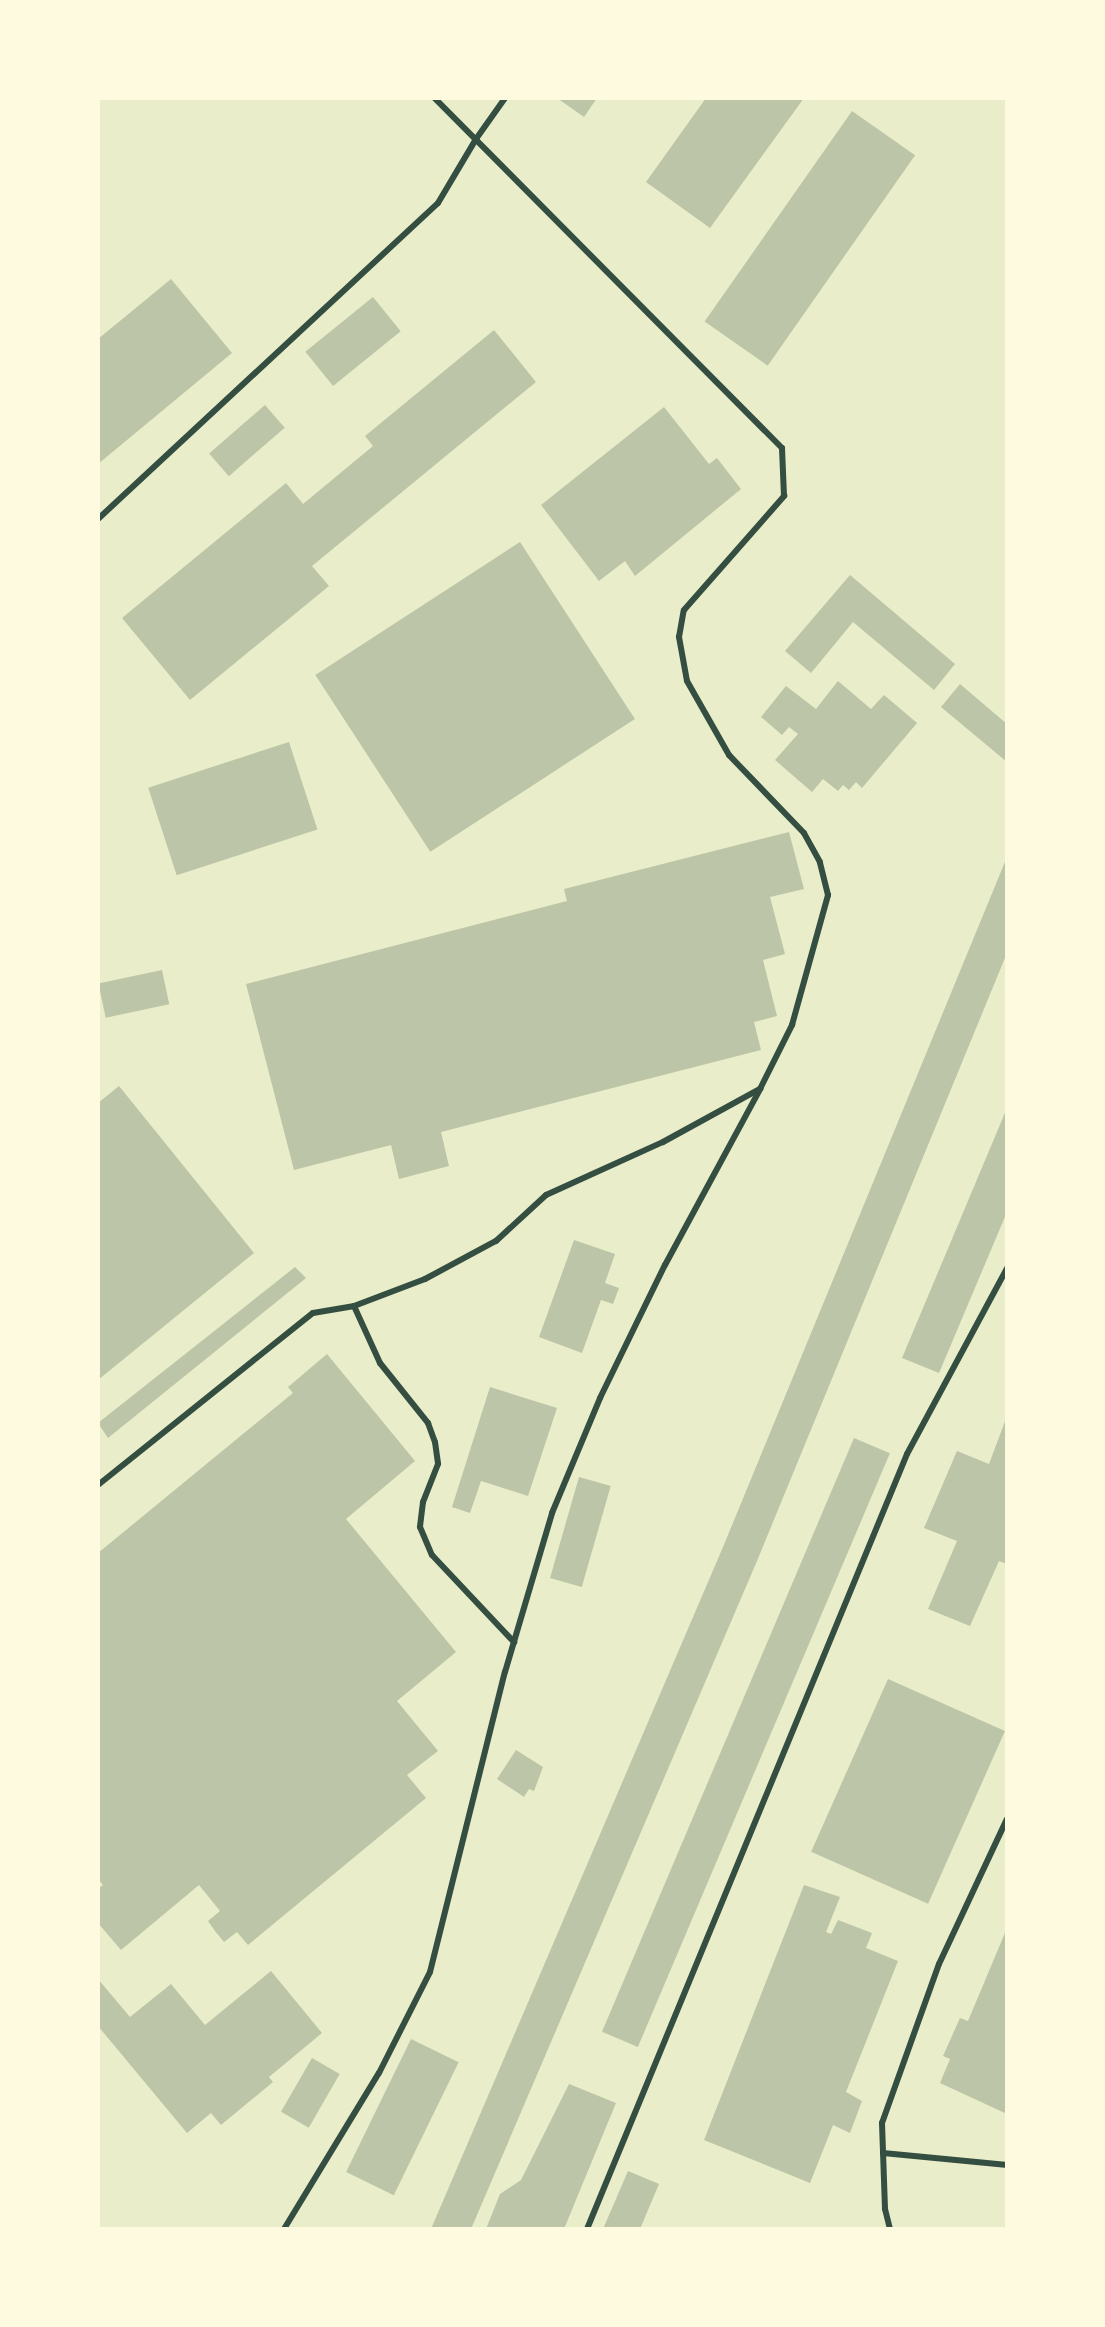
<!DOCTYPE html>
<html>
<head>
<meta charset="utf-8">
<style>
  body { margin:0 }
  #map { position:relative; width:1105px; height:2327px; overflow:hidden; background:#e9edc9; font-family:Rubik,sans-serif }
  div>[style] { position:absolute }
  .building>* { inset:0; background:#bcc5a7; transform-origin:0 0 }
  .service>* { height:6px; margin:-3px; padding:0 3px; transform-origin:3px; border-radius:3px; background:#344e41 }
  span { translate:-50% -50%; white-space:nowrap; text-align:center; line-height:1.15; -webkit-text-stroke:8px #fefae0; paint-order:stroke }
  .frame { position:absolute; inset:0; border:100px solid #fefae0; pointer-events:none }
</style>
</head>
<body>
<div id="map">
  <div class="building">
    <i style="clip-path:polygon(557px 98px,597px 98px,584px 117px)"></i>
    <i style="clip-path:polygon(706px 98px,804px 98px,710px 228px,646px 182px)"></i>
    <i style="left:852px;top:111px;width:77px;height:257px;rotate:35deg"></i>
    <i style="clip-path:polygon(171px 279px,232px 353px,98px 464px,98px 339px)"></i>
    <i style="left:373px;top:297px;width:44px;height:87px;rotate:51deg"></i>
    <i style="clip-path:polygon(494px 330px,536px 382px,312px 566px,329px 586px,190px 700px,122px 618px,286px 483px,303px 504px,373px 446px,365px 436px)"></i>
    <i style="left:265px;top:405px;width:30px;height:74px;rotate:49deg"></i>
    <i style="clip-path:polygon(664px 407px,709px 464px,717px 458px,741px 489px,635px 576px,625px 561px,599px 581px,541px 505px)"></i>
    <i style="left:520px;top:542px;width:211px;height:244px;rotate:57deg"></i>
    <i style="clip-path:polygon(850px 575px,955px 664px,934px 690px,853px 622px,811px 673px,785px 651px)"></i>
    <i style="clip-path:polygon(838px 681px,871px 709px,884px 695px,917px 723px,862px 788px,856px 782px,849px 790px,843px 785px,838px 791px,823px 779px,812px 792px,775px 760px,798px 734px,789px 727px,782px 735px,761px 717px,786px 686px,816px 709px)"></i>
    <i style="clip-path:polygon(960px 684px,1007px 724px,1007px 762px,941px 707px)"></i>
    <i style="left:289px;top:742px;width:92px;height:148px;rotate:72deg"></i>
    <i style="clip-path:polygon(789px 832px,804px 889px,770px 897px,785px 954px,763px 960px,777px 1016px,754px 1022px,761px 1050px,441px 1132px,449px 1166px,399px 1179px,391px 1145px,294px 1170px,246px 984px,567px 901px,564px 889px)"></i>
    <i style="clip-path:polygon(1007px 857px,1007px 953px,757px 1561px,471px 2229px,431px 2229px,723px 1547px)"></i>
    <i style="left:162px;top:970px;width:35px;height:65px;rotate:78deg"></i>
    <i style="clip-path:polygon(119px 1086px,254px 1253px,98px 1380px,98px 1103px)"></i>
    <i style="clip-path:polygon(1007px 1108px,1007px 1212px,939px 1373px,902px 1358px)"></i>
    <i style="clip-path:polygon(574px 1240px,615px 1254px,605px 1283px,619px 1288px,613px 1304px,601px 1300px,582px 1353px,539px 1337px)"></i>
    <i style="clip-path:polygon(295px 1267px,306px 1278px,108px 1438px,98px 1423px)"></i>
    <i style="clip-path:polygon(327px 1354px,415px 1461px,346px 1519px,456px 1652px,397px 1701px,438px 1751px,407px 1775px,426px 1798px,248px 1945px,237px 1932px,224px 1942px,215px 1931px,208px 1921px,220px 1911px,199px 1885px,121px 1950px,98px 1923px,98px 1889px,103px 1885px,98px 1879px,98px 1553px,293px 1393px,288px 1387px)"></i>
    <i style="clip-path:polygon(490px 1387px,557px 1408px,528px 1496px,481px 1481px,470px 1513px,452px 1507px)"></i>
    <i style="clip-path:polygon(1007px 1416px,1007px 1564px,999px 1561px,970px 1626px,928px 1609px,957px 1541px,924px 1528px,957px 1451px,989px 1464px)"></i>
    <i style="left:854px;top:1438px;width:39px;height:645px;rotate:23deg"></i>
    <i style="left:579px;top:1477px;width:33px;height:105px;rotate:16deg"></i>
    <i style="left:888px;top:1679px;width:128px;height:189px;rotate:24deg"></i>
    <i style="clip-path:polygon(516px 1750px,543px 1767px,534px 1791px,529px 1789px,524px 1797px,497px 1779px)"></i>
    <i style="clip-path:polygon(804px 1885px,840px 1897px,826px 1932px,831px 1934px,838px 1920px,872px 1933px,866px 1948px,898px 1961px,846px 2092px,862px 2101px,850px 2133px,833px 2125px,810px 2183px,704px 2140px)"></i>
    <i style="clip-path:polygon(1007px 1928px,1007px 2114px,940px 2083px,950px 2059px,943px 2056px,960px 2018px,968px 2021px)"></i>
    <i style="clip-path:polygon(271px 1971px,322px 2033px,269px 2077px,273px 2082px,221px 2125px,211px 2113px,187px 2133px,98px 2026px,98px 1979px,130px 2017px,171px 1984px,205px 2025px)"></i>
    <i style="left:411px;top:2039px;width:53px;height:148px;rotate:26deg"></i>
    <i style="left:312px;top:2058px;width:32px;height:62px;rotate:30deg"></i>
    <i style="clip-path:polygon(569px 2084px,616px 2103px,564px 2229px,486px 2229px,500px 2194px,521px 2180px)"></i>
    <i style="clip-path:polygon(628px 2171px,659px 2184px,640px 2229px,603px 2229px)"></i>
  </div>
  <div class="service">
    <i style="left:98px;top:519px;width:464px;rotate:-42.9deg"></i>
    <i style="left:438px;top:203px;width:74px;rotate:-59.3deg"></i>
    <i style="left:476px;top:139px;width:50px;rotate:-54.7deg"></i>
    <i style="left:354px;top:1306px;width:63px;rotate:65.5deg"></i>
    <i style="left:380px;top:1363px;width:77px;rotate:51.3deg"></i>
    <i style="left:428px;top:1423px;width:20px;rotate:70deg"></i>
    <i style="left:435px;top:1442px;width:22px;rotate:82deg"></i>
    <i style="left:438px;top:1464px;width:41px;rotate:111.5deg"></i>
    <i style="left:423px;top:1502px;width:25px;rotate:97deg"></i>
    <i style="left:420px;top:1527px;width:30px;rotate:67deg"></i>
    <i style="left:432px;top:1555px;width:120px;rotate:46.7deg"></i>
    <i style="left:98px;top:1485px;width:275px;rotate:-38.7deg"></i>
    <i style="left:313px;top:1313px;width:42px;rotate:-9.7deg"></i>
    <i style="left:354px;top:1306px;width:76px;rotate:-20.8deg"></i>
    <i style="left:425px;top:1279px;width:81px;rotate:-28.2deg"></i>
    <i style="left:496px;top:1241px;width:68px;rotate:-42.6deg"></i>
    <i style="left:546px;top:1195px;width:128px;rotate:-24.4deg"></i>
    <i style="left:663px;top:1142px;width:111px;rotate:-28.7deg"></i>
    <i style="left:760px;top:1089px;width:72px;rotate:-63.4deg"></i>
    <i style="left:792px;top:1025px;width:135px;rotate:-74.5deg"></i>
    <i style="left:828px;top:895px;width:34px;rotate:-104deg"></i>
    <i style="left:820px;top:862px;width:33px;rotate:-119deg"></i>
    <i style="left:804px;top:833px;width:108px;rotate:-133.9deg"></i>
    <i style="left:729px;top:755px;width:85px;rotate:-119.6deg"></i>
    <i style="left:687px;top:681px;width:45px;rotate:-100.3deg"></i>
    <i style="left:679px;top:637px;width:27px;rotate:-80deg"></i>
    <i style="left:684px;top:610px;width:152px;rotate:-48.7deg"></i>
    <i style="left:784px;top:496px;width:48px;rotate:-92.4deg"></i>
    <i style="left:782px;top:448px;width:493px;rotate:-134.8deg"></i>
    <i style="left:883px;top:2153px;width:125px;rotate:5.5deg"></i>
    <i style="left:284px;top:2229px;width:183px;rotate:-58.7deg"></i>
    <i style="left:379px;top:2073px;width:113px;rotate:-63.2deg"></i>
    <i style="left:430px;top:1972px;width:309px;rotate:-76deg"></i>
    <i style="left:505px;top:1672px;width:166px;rotate:-73.5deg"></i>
    <i style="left:552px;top:1513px;width:125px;rotate:-67.3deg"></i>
    <i style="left:600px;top:1398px;width:148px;rotate:-64deg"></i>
    <i style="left:665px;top:1265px;width:200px;rotate:-61.6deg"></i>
    <i style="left:587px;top:2229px;width:838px;rotate:-67.56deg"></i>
    <i style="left:907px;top:1454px;width:211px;rotate:-61.7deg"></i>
    <i style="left:890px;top:2229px;width:21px;rotate:-104deg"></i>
    <i style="left:885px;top:2209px;width:86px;rotate:-92deg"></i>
    <i style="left:882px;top:2123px;width:169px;rotate:-70.3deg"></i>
    <i style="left:939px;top:1964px;width:160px;rotate:-64.9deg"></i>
  </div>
  <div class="frame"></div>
</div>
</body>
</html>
